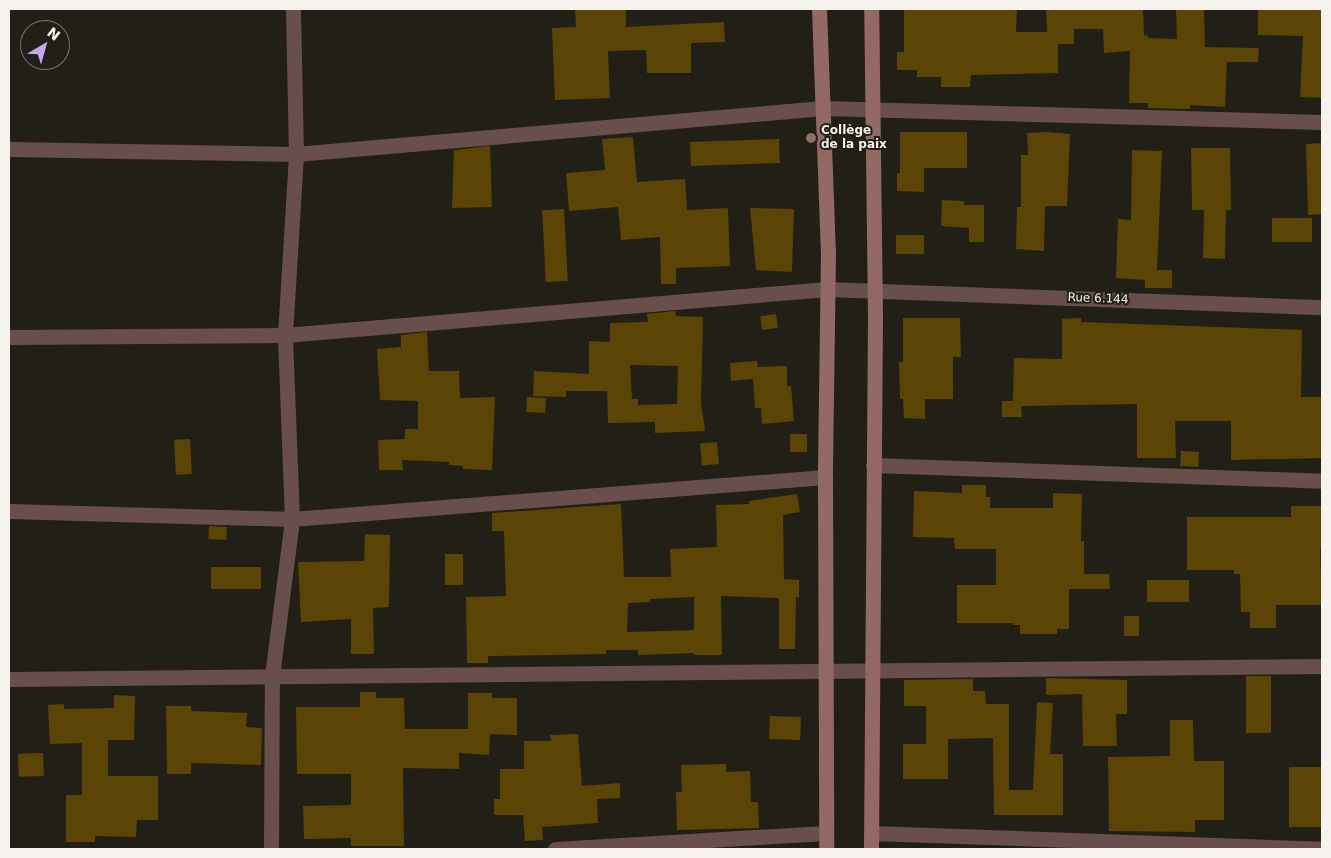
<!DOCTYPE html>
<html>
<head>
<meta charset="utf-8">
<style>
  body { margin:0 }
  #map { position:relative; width:1331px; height:858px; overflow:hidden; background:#221f17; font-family:"DejaVu Sans",sans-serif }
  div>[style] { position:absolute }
  .building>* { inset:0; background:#5a4506; transform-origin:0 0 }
  .minor>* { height:15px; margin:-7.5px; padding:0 7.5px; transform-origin:7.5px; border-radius:7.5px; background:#694f4b }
  .secondary>* { height:15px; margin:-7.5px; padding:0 7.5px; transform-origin:7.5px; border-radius:7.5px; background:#926964 }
  .dots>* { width:14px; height:14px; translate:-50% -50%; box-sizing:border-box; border:2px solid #221f17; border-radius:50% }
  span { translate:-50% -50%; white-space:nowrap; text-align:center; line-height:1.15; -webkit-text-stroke:4px #221f17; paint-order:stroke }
  .poi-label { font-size:12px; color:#f6f3ee; font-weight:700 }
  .left { translate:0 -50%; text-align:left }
  .street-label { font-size:12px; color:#f6f3ee }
  .frame { position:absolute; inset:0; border:10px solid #f6f3ee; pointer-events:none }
  .north { position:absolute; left:20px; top:20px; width:50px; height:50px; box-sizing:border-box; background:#221f17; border:1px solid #77746d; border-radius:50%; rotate:38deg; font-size:14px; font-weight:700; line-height:20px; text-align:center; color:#f6f3ee }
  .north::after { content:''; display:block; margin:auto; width:18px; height:22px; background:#c6a6f0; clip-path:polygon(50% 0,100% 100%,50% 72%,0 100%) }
</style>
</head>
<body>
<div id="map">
  <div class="building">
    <i style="clip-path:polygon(575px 9px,626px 9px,626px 27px,724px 22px,725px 42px,691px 43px,691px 73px,647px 73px,646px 50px,608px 51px,610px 98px,555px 100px,552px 28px,576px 27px)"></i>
    <i style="clip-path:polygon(1017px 9px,1016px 32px,1047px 32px,1046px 9px,1143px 9px,1144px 35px,1148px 36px,1148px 38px,1177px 39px,1176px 9px,1204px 9px,1205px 47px,1259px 48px,1258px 62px,1227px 62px,1225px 107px,1190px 105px,1190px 109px,1148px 108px,1148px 103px,1129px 103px,1130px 51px,1104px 53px,1103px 29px,1074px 29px,1074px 44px,1058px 44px,1058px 73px,971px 75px,970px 87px,941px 87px,941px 77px,917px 77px,917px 70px,897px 70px,897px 52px,904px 52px,904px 10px)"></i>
    <i style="clip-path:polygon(1258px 9px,1322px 9px,1322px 98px,1300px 97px,1303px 36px,1258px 35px)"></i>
    <i style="clip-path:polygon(900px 132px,967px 132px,967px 168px,924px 168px,924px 192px,897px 191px,897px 173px,900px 173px)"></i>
    <i style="clip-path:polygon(1047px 132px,1070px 134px,1067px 206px,1045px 206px,1044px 251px,1016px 249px,1017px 207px,1021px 207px,1021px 155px,1028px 155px,1027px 133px)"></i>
    <i style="clip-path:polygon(633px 137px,637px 182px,685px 179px,687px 210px,728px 208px,730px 266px,676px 268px,676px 284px,661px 284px,660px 237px,621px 240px,618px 207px,569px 211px,566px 173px,605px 170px,602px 139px)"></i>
    <i style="left:779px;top:139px;width:24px;height:89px;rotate:88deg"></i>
    <i style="clip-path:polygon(1322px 143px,1322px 214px,1308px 215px,1306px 144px)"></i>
    <i style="clip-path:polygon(490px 146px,492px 207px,452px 208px,454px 150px)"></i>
    <i style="clip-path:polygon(1191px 148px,1230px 148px,1231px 210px,1226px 210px,1225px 259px,1203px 258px,1204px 210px,1192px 210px)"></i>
    <i style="clip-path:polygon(1132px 150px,1162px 151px,1157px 270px,1172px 270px,1172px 288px,1145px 288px,1145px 280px,1116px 278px,1118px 219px,1131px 220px)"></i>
    <i style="clip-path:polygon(942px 200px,964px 201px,964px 205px,984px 205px,984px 242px,969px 242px,969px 228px,941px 226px)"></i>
    <i style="clip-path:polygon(750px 208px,794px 209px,792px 272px,756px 270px)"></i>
    <i style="left:564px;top:209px;width:72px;height:22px;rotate:87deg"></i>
    <i style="left:1272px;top:218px;width:40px;height:24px"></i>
    <i style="left:924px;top:235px;width:19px;height:28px;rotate:90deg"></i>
    <i style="clip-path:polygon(evenodd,675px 311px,676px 316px,703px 317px,701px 403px,705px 431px,655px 433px,655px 422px,608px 423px,607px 391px,566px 391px,566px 397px,533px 396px,534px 371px,589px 374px,589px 341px,610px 342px,610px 323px,648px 322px,647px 314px,675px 311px,630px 365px,678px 366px,677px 404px,638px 405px,638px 399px,632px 399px,630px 365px)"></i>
    <i style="left:776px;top:314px;width:14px;height:16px;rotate:82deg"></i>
    <i style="clip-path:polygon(903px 318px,960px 318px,961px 357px,953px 357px,953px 399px,925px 399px,925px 419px,904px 418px,903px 399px,900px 399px,899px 362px,903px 362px)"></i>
    <i style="clip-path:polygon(1081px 318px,1081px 322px,1302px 330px,1301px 397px,1322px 397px,1322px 458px,1231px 460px,1231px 421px,1175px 421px,1176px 458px,1137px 458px,1137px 404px,1021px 406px,1022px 417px,1002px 417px,1002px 401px,1013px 401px,1014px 358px,1062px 359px,1062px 319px)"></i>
    <i style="clip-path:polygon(427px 332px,429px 371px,459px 371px,460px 398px,495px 397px,492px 470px,463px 469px,463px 466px,449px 465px,449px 462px,402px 460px,403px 470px,379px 470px,378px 440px,405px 439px,405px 429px,418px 429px,418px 401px,380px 400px,377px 349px,401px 347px,401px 335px)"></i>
    <i style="clip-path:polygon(757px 361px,758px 367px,787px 366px,787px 386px,791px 386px,794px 421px,762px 424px,761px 408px,755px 408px,753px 379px,731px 381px,730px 363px)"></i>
    <i style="left:527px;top:397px;width:19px;height:15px;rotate:3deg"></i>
    <i style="left:790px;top:434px;width:17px;height:18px"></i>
    <i style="left:190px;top:439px;width:35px;height:16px;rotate:87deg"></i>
    <i style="left:717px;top:442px;width:22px;height:17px;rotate:85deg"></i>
    <i style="left:1181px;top:451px;width:18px;height:15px;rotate:3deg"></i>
    <i style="clip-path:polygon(962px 485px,986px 485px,986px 497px,990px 497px,990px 508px,1053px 508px,1053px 493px,1082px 494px,1081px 541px,1084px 541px,1084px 574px,1109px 574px,1110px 589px,1069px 589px,1069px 629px,1057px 629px,1057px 634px,1020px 634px,1020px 625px,1013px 625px,1013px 623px,957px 623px,957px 585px,996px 585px,996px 549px,955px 549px,954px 538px,913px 537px,914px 491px,962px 493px)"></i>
    <i style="clip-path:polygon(evenodd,797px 494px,800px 512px,783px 515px,784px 579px,799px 580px,799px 597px,796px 597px,795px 649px,779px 649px,779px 598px,721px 596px,722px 655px,694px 655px,694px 653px,638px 655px,638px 650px,606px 650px,606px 654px,488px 656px,488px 663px,467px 663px,466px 597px,506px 596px,504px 531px,492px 531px,492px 513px,621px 504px,624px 577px,671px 577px,670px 549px,717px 547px,716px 505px,749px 504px,749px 501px,797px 494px,694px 597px,694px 630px,627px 632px,628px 603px,650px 602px,650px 599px,694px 597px)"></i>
    <i style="clip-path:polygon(1291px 506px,1322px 506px,1322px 549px,1320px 549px,1322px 605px,1276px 605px,1276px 628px,1250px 628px,1250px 612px,1241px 612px,1240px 574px,1234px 574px,1234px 570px,1187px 570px,1187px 517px,1291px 517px)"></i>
    <i style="left:209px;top:526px;width:18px;height:13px;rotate:3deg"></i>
    <i style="clip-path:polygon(365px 534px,390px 535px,389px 607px,373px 608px,374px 654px,351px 654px,351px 619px,301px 622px,298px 562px,364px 561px)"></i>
    <i style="left:445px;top:554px;width:18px;height:31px"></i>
    <i style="left:261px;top:567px;width:22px;height:50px;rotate:90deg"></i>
    <i style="left:1147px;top:580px;width:42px;height:22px"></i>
    <i style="left:1124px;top:616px;width:15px;height:20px"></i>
    <i style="left:1246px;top:676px;width:25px;height:57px"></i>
    <i style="clip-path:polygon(1046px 678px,1127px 680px,1127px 714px,1116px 714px,1117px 746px,1083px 746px,1082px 694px,1046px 695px)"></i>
    <i style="clip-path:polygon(973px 679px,973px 691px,985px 691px,986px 704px,1009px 704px,1009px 790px,1033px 790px,1037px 702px,1053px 703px,1050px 754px,1063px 754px,1063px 815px,994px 815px,993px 738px,948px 739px,948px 779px,903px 779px,903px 744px,926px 744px,926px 706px,904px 706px,904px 680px)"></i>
    <i style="clip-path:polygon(360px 692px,376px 692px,376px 698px,404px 698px,405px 729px,468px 729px,468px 693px,492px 693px,492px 698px,517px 698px,517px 735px,490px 734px,489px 755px,459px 753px,459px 769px,403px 768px,404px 846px,351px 846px,351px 838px,304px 839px,303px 806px,351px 805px,351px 774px,297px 774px,296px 707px,360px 707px)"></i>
    <i style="clip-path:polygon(114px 695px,135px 696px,134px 740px,108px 740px,108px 776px,158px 776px,158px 820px,137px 820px,136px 837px,95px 836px,95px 842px,66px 842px,66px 795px,82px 795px,82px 743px,50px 744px,48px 705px,64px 704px,64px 709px,114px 708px)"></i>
    <i style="clip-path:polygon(166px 706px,191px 706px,191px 711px,247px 713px,246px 727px,262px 728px,261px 765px,191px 763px,191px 774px,167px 774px)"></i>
    <i style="left:770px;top:716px;width:31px;height:23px;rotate:2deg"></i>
    <i style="clip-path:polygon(1170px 720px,1193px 720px,1194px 761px,1224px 761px,1224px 820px,1195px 820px,1195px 832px,1109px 831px,1108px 757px,1170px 756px)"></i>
    <i style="clip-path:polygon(578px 734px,582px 786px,620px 783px,620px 798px,597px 799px,598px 823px,542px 827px,543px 840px,525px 841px,523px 815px,494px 815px,494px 799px,500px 799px,500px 769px,524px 769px,524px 741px,551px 741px,550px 735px)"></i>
    <i style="left:43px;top:753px;width:23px;height:25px;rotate:88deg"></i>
    <i style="clip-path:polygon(726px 764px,726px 772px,750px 771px,751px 802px,758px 802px,759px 828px,677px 830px,676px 792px,682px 792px,681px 765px)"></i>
    <i style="left:1289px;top:767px;width:33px;height:60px"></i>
  </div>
  <div class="minor">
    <i style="left:9px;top:149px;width:287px;rotate:1deg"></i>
    <i style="left:296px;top:154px;width:529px;rotate:-4.99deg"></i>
    <i style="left:823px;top:108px;width:499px;rotate:1.6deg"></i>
    <i style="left:9px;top:337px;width:276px;rotate:-0.4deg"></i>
    <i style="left:285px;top:335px;width:544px;rotate:-4.85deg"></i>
    <i style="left:827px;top:289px;width:495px;rotate:2.1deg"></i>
    <i style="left:873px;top:465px;width:449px;rotate:2deg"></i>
    <i style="left:9px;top:511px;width:283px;rotate:1.6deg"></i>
    <i style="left:292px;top:519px;width:535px;rotate:-4.51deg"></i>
    <i style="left:9px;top:679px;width:1313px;rotate:-0.57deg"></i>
    <i style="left:871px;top:833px;width:451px;rotate:2deg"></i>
    <i style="left:271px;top:849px;width:173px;rotate:-89.7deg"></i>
    <i style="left:272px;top:676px;width:158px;rotate:-82.7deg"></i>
    <i style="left:292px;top:519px;width:184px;rotate:-92.2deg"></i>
    <i style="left:285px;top:335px;width:181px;rotate:-86.5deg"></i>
    <i style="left:296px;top:154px;width:145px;rotate:-91.2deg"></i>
    <i style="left:555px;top:849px;width:271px;rotate:-3.4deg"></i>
  </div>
  <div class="secondary">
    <i style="left:819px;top:9px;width:243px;rotate:87.9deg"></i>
    <i style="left:828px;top:252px;width:225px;rotate:90.8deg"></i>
    <i style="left:825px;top:477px;width:372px;rotate:89.8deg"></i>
    <i style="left:871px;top:849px;width:532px;rotate:-89.57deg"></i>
    <i style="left:875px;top:317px;width:308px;rotate:-90.7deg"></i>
  </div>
  <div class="dots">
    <i style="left:811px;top:138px;background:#8d6e63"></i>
  </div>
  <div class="poi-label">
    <span class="left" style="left:821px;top:138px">Collège<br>de la paix</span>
  </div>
  <div class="street-label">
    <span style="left:1098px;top:299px;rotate:2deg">Rue 6.144</span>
  </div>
  <div class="frame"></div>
  <div class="north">N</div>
</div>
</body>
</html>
